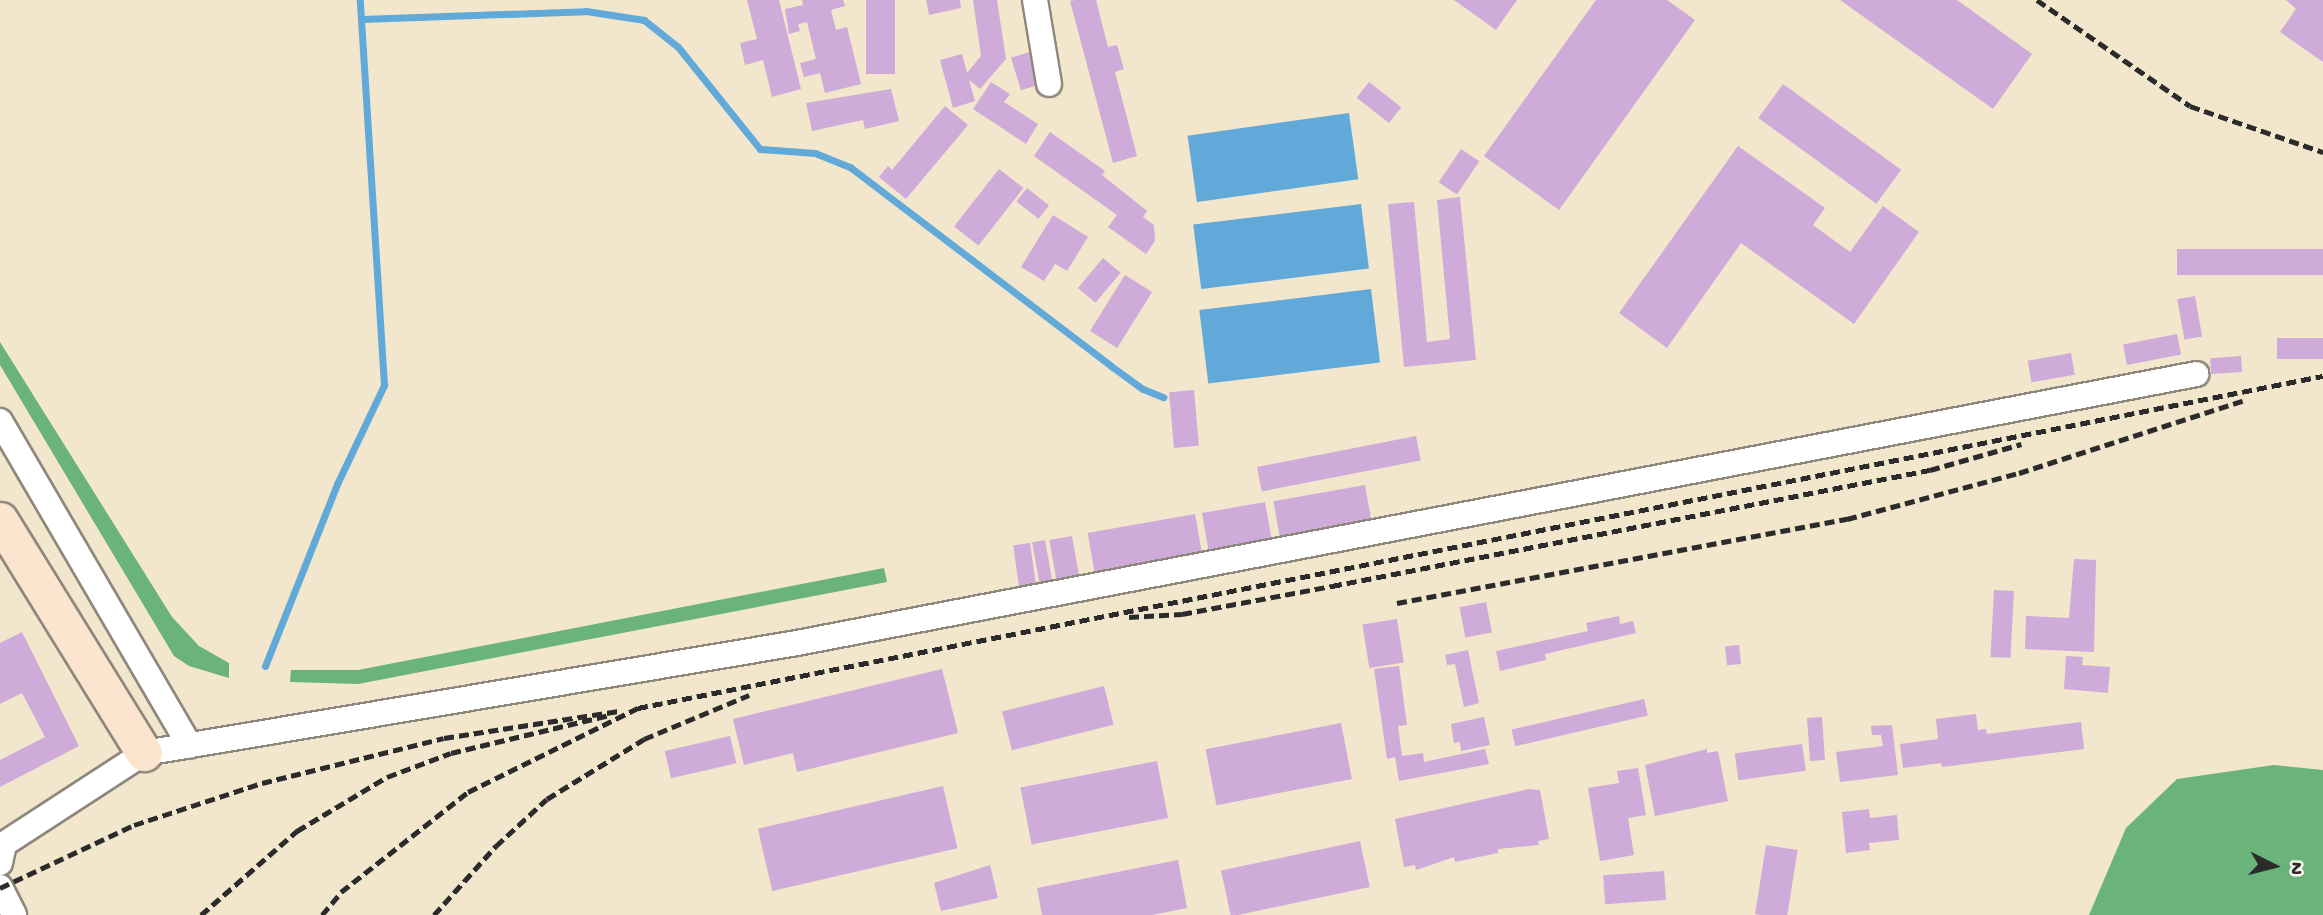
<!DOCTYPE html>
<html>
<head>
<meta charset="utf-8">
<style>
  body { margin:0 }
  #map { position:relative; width:2323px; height:915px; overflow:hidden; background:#f2e6cc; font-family:"Gochi Hand",sans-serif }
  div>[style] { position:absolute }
  .forest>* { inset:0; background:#6ab37a }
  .water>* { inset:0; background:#60a9d8; transform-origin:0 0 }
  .stream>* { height:7px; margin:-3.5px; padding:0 3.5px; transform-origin:3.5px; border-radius:3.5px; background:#60a9d8 }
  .building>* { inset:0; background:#ceabd9; transform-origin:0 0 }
  .roads { filter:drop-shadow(2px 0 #8e887c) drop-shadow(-2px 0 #8e887c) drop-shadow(0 2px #8e887c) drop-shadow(0 -2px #8e887c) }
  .street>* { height:24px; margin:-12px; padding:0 12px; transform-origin:12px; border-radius:12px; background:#fff }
  .secondary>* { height:35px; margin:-17.5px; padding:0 17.5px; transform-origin:17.5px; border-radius:17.5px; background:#fce5cf }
  .rail>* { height:5px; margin-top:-2.5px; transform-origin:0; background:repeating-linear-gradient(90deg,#2b2b2b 0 10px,transparent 0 15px) }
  span { translate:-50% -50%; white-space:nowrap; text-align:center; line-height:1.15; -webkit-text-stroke:5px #fbf7ec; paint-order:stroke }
  .north { position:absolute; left:2239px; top:831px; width:70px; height:70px; -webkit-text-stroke:5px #fbf7ec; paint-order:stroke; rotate:96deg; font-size:19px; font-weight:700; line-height:28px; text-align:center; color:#2b2b2b }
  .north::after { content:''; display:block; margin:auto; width:24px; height:32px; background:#2b2b2b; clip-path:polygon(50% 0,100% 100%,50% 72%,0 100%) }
</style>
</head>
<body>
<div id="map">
  <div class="forest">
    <i style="clip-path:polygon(0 342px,172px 617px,199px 646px,229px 663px,229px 678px,189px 666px,174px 656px,0 365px)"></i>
    <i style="clip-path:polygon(884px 568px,887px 582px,358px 684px,290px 682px,291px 670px,358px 670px)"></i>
    <i style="clip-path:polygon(2274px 765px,2323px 770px,2323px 915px,2089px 915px,2126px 828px,2177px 779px)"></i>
  </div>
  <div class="water">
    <i style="left:1349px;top:113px;width:67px;height:163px;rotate:82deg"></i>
    <i style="left:1361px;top:204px;width:65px;height:169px;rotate:83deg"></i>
    <i style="left:1371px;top:289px;width:74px;height:173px;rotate:83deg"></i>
  </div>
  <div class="stream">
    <i style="left:362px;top:19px;width:224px;rotate:-2deg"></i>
    <i style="left:586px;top:11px;width:59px;rotate:8.8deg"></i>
    <i style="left:644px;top:20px;width:43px;rotate:38.5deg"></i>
    <i style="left:678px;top:47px;width:131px;rotate:51.2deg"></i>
    <i style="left:760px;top:149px;width:55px;rotate:4.2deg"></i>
    <i style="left:815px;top:153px;width:38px;rotate:22deg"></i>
    <i style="left:850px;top:167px;width:328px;rotate:37.3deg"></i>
    <i style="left:1111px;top:366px;width:39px;rotate:36deg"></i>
    <i style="left:1143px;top:389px;width:22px;rotate:22deg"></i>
    <i style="left:265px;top:666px;width:196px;rotate:-68.4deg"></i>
    <i style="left:337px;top:484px;width:110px;rotate:-64.6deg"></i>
    <i style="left:384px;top:385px;width:386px;rotate:-93.6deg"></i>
  </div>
  <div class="building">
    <i style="clip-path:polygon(747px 0,779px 0,801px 89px,772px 97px,763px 60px,745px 65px,740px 43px,757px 39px)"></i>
    <i style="clip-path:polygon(802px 0,843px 0,845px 6px,831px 10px,836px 30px,847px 27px,861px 84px,825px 93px,820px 73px,804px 77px,800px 63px,816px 59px,807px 22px,798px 24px,800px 31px,789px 34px,785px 9px,803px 5px)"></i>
    <i style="left:866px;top:0;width:29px;height:74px"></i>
    <i style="clip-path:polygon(926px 0,960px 0,961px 8px,929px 15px)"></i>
    <i style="clip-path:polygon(973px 0,997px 0,1006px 59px,980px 89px,969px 80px,975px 101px,953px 108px,940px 60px,962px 54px,967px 73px,981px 56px)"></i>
    <i style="clip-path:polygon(1075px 0,1096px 0,1108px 47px,1117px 45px,1124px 69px,1115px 72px,1137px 156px,1113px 163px,1070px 1px)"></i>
    <i style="clip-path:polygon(1454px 0,1517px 0,1496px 30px)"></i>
    <i style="clip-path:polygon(1596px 0,1667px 0,1695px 20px,1559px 210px,1484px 156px)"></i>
    <i style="clip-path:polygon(1840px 0,1957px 0,2032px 54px,1993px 109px)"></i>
    <i style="clip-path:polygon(2286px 0,2323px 0,2323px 62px,2280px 32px,2296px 9px)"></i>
    <i style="left:1033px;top:51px;width:34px;height:23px;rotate:73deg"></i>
    <i style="clip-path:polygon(991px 82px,1010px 94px,1004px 102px,1038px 124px,1026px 144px,973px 109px)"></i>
    <i style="left:1369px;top:82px;width:41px;height:20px;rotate:38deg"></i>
    <i style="left:1783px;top:84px;width:146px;height:42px;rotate:36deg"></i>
    <i style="clip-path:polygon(891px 89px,899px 121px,865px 129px,863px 120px,812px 131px,806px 103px)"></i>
    <i style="clip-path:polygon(945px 106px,968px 125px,906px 199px,879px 177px,888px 166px,892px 170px)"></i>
    <i style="clip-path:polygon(1050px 132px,1105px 171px,1102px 175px,1147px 211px,1143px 217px,1154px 225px,1155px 241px,1146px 254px,1108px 227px,1117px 215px,1034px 156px)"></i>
    <i style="clip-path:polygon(1738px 146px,1825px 208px,1813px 225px,1850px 252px,1883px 206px,1919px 232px,1854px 324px,1741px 243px,1667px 348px,1619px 313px)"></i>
    <i style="left:1461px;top:149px;width:22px;height:40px;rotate:34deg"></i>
    <i style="left:999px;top:169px;width:31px;height:73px;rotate:38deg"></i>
    <i style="left:1027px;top:188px;width:28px;height:17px;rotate:38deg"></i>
    <i style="clip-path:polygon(1460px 197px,1476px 360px,1404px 367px,1388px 204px,1414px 202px,1427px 342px,1450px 339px,1437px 200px)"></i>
    <i style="clip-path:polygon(1053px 215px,1088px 237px,1067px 271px,1055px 264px,1044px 281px,1021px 267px)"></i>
    <i style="left:2323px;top:249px;width:26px;height:146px;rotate:90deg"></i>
    <i style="left:1103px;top:258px;width:23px;height:39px;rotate:40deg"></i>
    <i style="left:1125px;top:275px;width:32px;height:66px;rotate:32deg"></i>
    <i style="left:2195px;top:296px;width:41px;height:18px;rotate:80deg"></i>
    <i style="left:2177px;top:334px;width:21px;height:55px;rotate:79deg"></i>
    <i style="left:2323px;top:338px;width:21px;height:46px;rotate:90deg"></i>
    <i style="left:2071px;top:353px;width:22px;height:44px;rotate:80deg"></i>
    <i style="left:2241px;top:356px;width:16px;height:31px;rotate:86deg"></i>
    <i style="left:1194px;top:390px;width:56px;height:25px;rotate:85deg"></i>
    <i style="left:1416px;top:436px;width:25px;height:162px;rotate:79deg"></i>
    <i style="left:1365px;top:485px;width:42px;height:93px;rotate:80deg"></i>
    <i style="left:1265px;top:502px;width:42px;height:64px;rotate:80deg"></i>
    <i style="left:1195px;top:514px;width:42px;height:109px;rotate:80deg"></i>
    <i style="left:1072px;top:536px;width:42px;height:23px;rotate:80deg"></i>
    <i style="left:1045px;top:540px;width:42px;height:13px;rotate:80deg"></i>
    <i style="left:1030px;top:543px;width:41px;height:17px;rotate:82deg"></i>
    <i style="clip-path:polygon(2074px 559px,2096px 560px,2094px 652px,2025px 649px,2026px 616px,2069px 618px)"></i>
    <i style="left:1994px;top:590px;width:20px;height:67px;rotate:3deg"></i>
    <i style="left:1486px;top:602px;width:31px;height:27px;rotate:79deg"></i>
    <i style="clip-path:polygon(1619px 616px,1620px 624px,1633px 621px,1636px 633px,1545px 654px,1546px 660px,1500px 671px,1496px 651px,1588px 631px,1586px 623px)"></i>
    <i style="left:1397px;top:619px;width:44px;height:35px;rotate:81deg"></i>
    <i style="clip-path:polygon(22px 632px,79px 746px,0 787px,0 760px,45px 737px,22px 693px,0 704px,0 643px)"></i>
    <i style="left:1739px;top:645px;width:19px;height:14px;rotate:84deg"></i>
    <i style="clip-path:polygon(1468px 650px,1479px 703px,1464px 707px,1455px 664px,1447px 665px,1445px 655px)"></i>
    <i style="clip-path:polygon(2066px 656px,2083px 657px,2082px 665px,2110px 667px,2108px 693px,2064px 689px)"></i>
    <i style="clip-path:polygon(1399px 666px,1407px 725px,1398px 726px,1402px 756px,1423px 753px,1424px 762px,1485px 749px,1489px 764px,1399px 781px,1395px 757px,1387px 759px,1374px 669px)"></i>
    <i style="clip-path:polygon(942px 669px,958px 733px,797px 772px,793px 753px,744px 765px,733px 719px)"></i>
    <i style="left:1104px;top:686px;width:40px;height:105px;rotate:76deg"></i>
    <i style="left:1644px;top:699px;width:17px;height:136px;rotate:77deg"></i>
    <i style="clip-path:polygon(1976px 714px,1978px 730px,1986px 729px,1987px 734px,2081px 722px,2084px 749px,1942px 767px,1941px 763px,1903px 768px,1900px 744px,1938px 739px,1936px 719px)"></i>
    <i style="clip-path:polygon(1484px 717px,1490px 745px,1461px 751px,1460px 742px,1454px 743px,1451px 724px)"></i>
    <i style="left:1822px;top:717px;width:43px;height:15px;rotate:86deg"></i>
    <i style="left:1341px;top:723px;width:57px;height:138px;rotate:79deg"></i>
    <i style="clip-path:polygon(1892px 725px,1898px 775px,1840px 782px,1836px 752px,1883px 746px,1881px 735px,1872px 735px,1871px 726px)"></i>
    <i style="left:730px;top:736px;width:28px;height:67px;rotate:77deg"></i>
    <i style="left:1802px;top:744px;width:27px;height:68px;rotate:82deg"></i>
    <i style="clip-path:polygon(1707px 749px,1707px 753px,1718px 751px,1728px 801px,1655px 816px,1645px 765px)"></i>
    <i style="left:1157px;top:761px;width:58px;height:139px;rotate:79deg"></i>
    <i style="clip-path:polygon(1638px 768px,1646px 815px,1628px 818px,1634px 855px,1600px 861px,1588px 788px,1619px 783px,1617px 771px)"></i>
    <i style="left:943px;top:786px;width:64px;height:190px;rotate:77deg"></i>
    <i style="clip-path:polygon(1529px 789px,1540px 790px,1549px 839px,1538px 841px,1539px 845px,1498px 849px,1498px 853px,1455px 862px,1454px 857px,1416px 870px,1415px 865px,1404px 867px,1395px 819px)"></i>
    <i style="clip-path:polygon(1869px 809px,1870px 818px,1897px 815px,1899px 840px,1869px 843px,1870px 850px,1846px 853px,1842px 812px)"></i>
    <i style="left:1360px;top:841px;width:47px;height:142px;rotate:78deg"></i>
    <i style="left:1766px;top:845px;width:32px;height:70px;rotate:9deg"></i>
    <i style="clip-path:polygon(1178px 860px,1187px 908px,1152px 915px,1042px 915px,1037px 888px)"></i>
    <i style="clip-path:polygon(990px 865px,998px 898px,941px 911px,934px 883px)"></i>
    <i style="left:1664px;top:871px;width:29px;height:61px;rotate:86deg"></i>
  </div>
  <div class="roads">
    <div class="street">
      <i style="left:1035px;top:0;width:85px;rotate:80.5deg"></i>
      <i style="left:0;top:421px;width:376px;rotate:59.7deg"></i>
      <i style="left:0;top:863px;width:19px;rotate:-78deg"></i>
      <i style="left:4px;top:844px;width:167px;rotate:-33deg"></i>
      <i style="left:144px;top:753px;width:662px;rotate:-9.56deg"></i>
      <i style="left:797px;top:643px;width:1425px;rotate:-10.88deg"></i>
      <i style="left:0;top:887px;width:31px;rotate:63deg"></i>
    </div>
    <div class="secondary">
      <i style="left:0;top:520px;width:274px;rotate:58.3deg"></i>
    </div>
  </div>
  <div class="rail">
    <i style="left:2037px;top:0;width:186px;rotate:34.7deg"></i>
    <i style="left:2190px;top:106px;width:141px;rotate:19.1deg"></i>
    <i style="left:1397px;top:603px;width:458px;rotate:-10.6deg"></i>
    <i style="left:1847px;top:519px;width:178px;rotate:-15deg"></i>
    <i style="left:2019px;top:473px;width:237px;rotate:-17.9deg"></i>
    <i style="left:1129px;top:617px;width:53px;rotate:-3.2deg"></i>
    <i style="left:1182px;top:614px;width:153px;rotate:-10.6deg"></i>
    <i style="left:1332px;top:586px;width:609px;rotate:-10.98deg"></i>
    <i style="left:1930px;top:470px;width:95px;rotate:-15.9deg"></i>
    <i style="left:0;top:888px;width:148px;rotate:-25.2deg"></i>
    <i style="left:134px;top:825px;width:135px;rotate:-18.2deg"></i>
    <i style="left:262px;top:783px;width:187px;rotate:-13.9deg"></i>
    <i style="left:444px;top:738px;width:177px;rotate:-8.8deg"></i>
    <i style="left:201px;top:915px;width:128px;rotate:-41.2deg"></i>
    <i style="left:297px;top:831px;width:105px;rotate:-31deg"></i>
    <i style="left:387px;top:777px;width:68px;rotate:-20.6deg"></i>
    <i style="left:451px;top:753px;width:163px;rotate:-13.5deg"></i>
    <i style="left:322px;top:915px;width:30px;rotate:-50deg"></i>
    <i style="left:341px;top:892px;width:162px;rotate:-38.2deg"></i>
    <i style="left:468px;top:792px;width:190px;rotate:-26.3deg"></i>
    <i style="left:638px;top:708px;width:1717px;rotate:-11.15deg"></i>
    <i style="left:434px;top:915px;width:93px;rotate:-48.1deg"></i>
    <i style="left:496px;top:846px;width:69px;rotate:-42.7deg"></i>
    <i style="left:547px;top:799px;width:114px;rotate:-31.7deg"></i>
    <i style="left:644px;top:739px;width:114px;rotate:-22.7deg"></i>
  </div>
  <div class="north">N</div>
</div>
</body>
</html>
